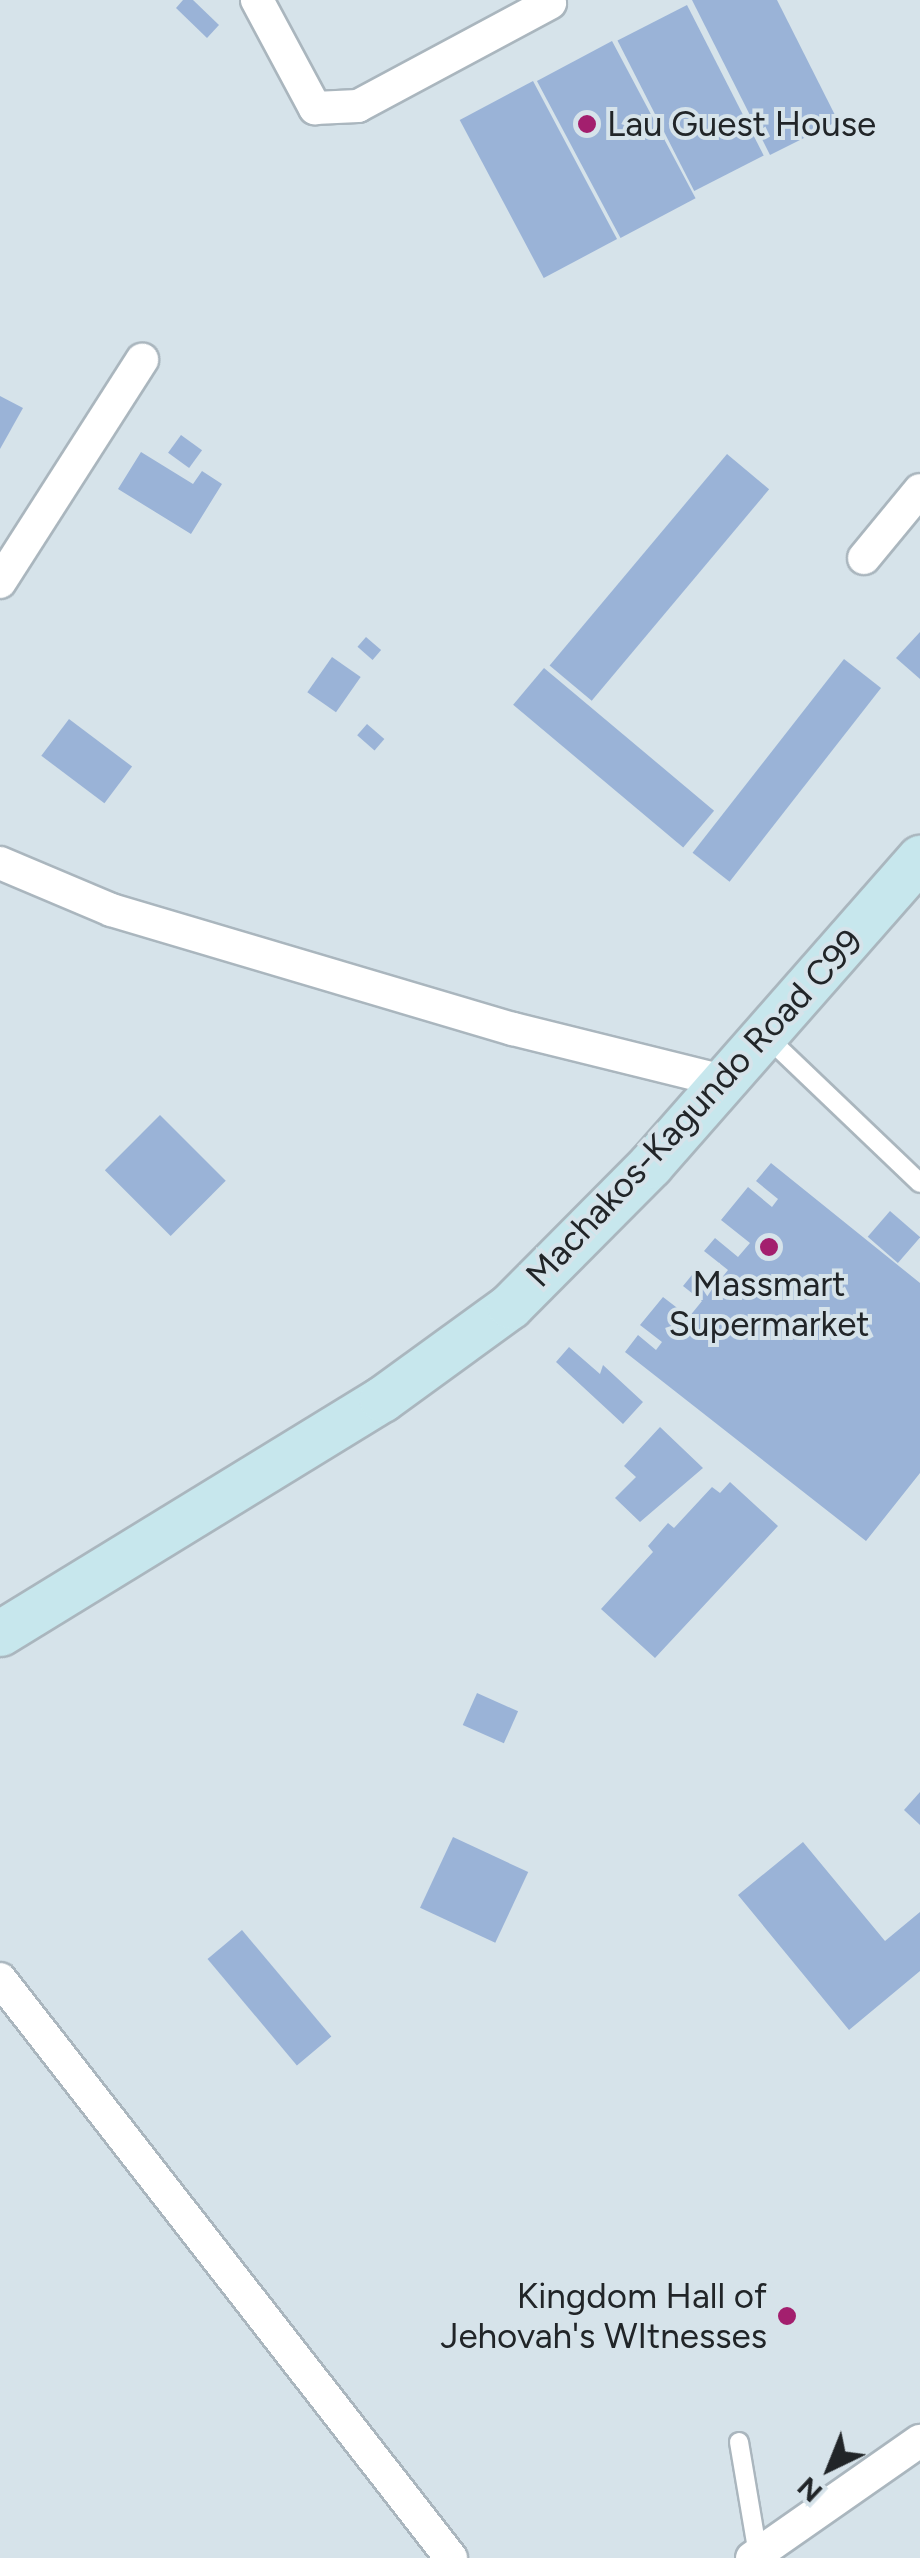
<!DOCTYPE html>
<html>
<head>
<meta charset="utf-8">
<style>
  body { margin:0 }
  #map { position:relative; width:920px; height:2558px; overflow:hidden; background:#d6e3ea; font-family:Figtree,sans-serif }
  div>[style] { position:absolute }
  .building>* { inset:0; background:#9ab3d7; transform-origin:0 0 }
  .roads { filter:drop-shadow(2px 0 #aab6be) drop-shadow(-2px 0 #aab6be) drop-shadow(0 2px #aab6be) drop-shadow(0 -2px #aab6be) }
  .service>* { height:18px; margin:-9px; padding:0 9px; transform-origin:9px; border-radius:9px; background:#fff }
  .minor>* { height:32px; margin:-16px; padding:0 16px; transform-origin:16px; border-radius:16px; background:#fff }
  .secondary>* { height:45px; margin:-22.5px; padding:0 22.5px; transform-origin:22.5px; border-radius:22.5px; background:#c7e7ed }
  .dots>* { width:28px; height:28px; translate:-50% -50%; box-sizing:border-box; border:5px solid #d6e3ea; border-radius:50% }
  span { translate:-50% -50%; white-space:nowrap; text-align:center; line-height:1.15; -webkit-text-stroke:8px #d6e3ea; paint-order:stroke }
  .poi-label { font-size:35px; color:#212528 }
  .left { translate:0 -50%; text-align:left }
  .right { translate:-100% -50%; text-align:right }
  .street-label { font-size:35px; color:#212528 }
  .north { position:absolute; left:780px; top:2418px; width:100px; height:100px; -webkit-text-stroke:8px #d6e3ea; paint-order:stroke; rotate:223deg; font-size:28px; font-weight:700; line-height:40px; text-align:center; color:#212528 }
  .north::after { content:''; display:block; margin:auto; width:35px; height:45px; background:#212528; clip-path:polygon(50% 0,100% 100%,50% 72%,0 100%) }
</style>
</head>
<body>
<div id="map">
  <div class="building">
    <i style="clip-path:polygon(183px 0,193px 0,219px 25px,207px 38px,176px 8px)"></i>
    <i style="clip-path:polygon(692px 0,777px 0,838px 121px,770px 155px)"></i>
    <i style="left:687px;top:5px;width:169px;height:78px;rotate:63deg"></i>
    <i style="left:612px;top:41px;width:178px;height:85px;rotate:62deg"></i>
    <i style="left:533px;top:81px;width:179px;height:83px;rotate:62deg"></i>
    <i style="clip-path:polygon(0 396px,23px 408px,0 449px)"></i>
    <i style="left:181px;top:435px;width:26px;height:22px;rotate:36deg"></i>
    <i style="clip-path:polygon(141px 452px,193px 484px,202px 471px,222px 484px,191px 534px,118px 489px)"></i>
    <i style="left:727px;top:454px;width:55px;height:276px;rotate:40deg"></i>
    <i style="clip-path:polygon(920px 632px,920px 679px,896px 658px)"></i>
    <i style="left:366px;top:637px;width:20px;height:13px;rotate:41deg"></i>
    <i style="left:332px;top:657px;width:35px;height:43px;rotate:35deg"></i>
    <i style="left:844px;top:659px;width:47px;height:246px;rotate:38deg"></i>
    <i style="left:544px;top:668px;width:222px;height:48px;rotate:40deg"></i>
    <i style="left:69px;top:719px;width:79px;height:46px;rotate:37deg"></i>
    <i style="left:367px;top:724px;width:23px;height:15px;rotate:41deg"></i>
    <i style="left:160px;top:1115px;width:93px;height:78px;rotate:45deg"></i>
    <i style="clip-path:polygon(771px 1163px,920px 1283px,920px 1473px,866px 1541px,625px 1352px,638px 1335px,656px 1350px,662px 1342px,640px 1325px,663px 1297px,689px 1317px,702px 1301px,683px 1286px,696px 1270px,716px 1285px,728px 1270px,704px 1251px,715px 1238px,738px 1257px,750px 1243px,721px 1220px,748px 1187px,772px 1207px,778px 1199px,756px 1181px)"></i>
    <i style="left:890px;top:1211px;width:40px;height:34px;rotate:41deg"></i>
    <i style="clip-path:polygon(569px 1347px,600px 1374px,603px 1365px,643px 1402px,623px 1424px,556px 1362px)"></i>
    <i style="clip-path:polygon(660px 1427px,703px 1468px,640px 1522px,615px 1498px,636px 1477px,624px 1466px)"></i>
    <i style="clip-path:polygon(730px 1482px,778px 1526px,655px 1658px,601px 1609px,653px 1552px,648px 1546px,668px 1523px,674px 1528px,712px 1487px,720px 1493px)"></i>
    <i style="left:477px;top:1693px;width:45px;height:35px;rotate:24deg"></i>
    <i style="clip-path:polygon(920px 1792px,920px 1825px,904px 1810px)"></i>
    <i style="left:453px;top:1837px;width:83px;height:78px;rotate:25deg"></i>
    <i style="clip-path:polygon(803px 1842px,885px 1941px,920px 1912px,920px 1971px,849px 2030px,738px 1895px)"></i>
    <i style="left:242px;top:1930px;width:139px;height:45px;rotate:50deg"></i>
  </div>
  <div class="roads">
    <div class="service">
      <i style="left:765px;top:1035px;width:214px;rotate:43.7deg"></i>
      <i style="left:739px;top:2442px;width:114px;rotate:80.4deg"></i>
    </div>
    <div class="minor">
      <i style="left:257px;top:0;width:123px;rotate:61.8deg"></i>
      <i style="left:315px;top:108px;width:43px;rotate:-2.7deg"></i>
      <i style="left:358px;top:106px;width:218px;rotate:-28.2deg"></i>
      <i style="left:864px;top:558px;width:88px;rotate:-50.5deg"></i>
      <i style="left:0;top:582px;width:264px;rotate:-57.4deg"></i>
      <i style="left:0;top:863px;width:121px;rotate:22.9deg"></i>
      <i style="left:111px;top:910px;width:419px;rotate:16.5deg"></i>
      <i style="left:513px;top:1029px;width:216px;rotate:13.9deg"></i>
      <i style="left:0;top:1979px;width:734px;rotate:52.08deg"></i>
      <i style="left:752px;top:2558px;width:205px;rotate:-34.9deg"></i>
    </div>
    <div class="secondary">
      <i style="left:0;top:1633px;width:448px;rotate:-31.5deg"></i>
      <i style="left:382px;top:1399px;width:158px;rotate:-36deg"></i>
      <i style="left:510px;top:1306px;width:199px;rotate:-45.2deg"></i>
      <i style="left:650px;top:1165px;width:409px;rotate:-48.7deg"></i>
    </div>
  </div>
  <div class="dots">
    <i style="left:587px;top:124px;background:#a31f6e"></i>
    <i style="left:769px;top:1247px;background:#a31f6e"></i>
    <i style="left:787px;top:2316px;background:#a31f6e"></i>
  </div>
  <div class="poi-label">
    <span class="left" style="left:607px;top:124px">Lau Guest House</span>
    <span style="left:769px;top:1304px">Massmart<br>Supermarket</span>
    <span class="right" style="left:767px;top:2316px">Kingdom Hall of<br>Jehovah's WItnesses</span>
  </div>
  <div class="street-label">
    <span style="left:694px;top:1108px;rotate:-47deg">Machakos-Kagundo Road C99</span>
  </div>
  <div class="north">N</div>
</div>
</body>
</html>
